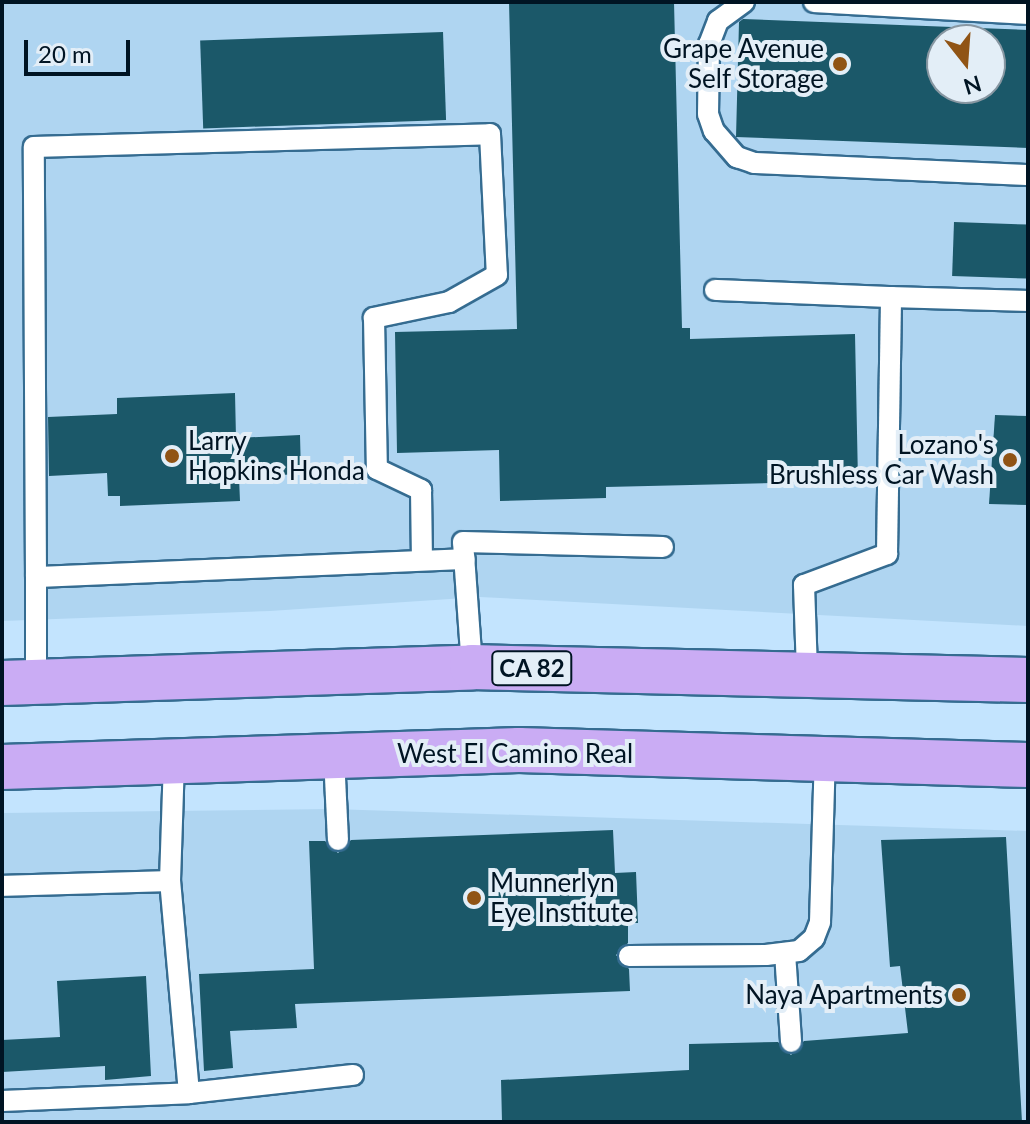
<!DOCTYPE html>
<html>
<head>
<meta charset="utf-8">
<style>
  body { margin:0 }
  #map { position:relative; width:1030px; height:1124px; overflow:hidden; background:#c3e4fe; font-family:Lato,sans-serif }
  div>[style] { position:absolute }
  .built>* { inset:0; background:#afd5f1 }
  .building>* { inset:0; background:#1b5869; transform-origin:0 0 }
  .roads { filter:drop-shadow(2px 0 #356c91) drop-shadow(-2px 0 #356c91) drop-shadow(0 2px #356c91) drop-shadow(0 -2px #356c91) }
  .lane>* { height:20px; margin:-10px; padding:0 10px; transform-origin:10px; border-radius:10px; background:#fff }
  .primary>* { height:44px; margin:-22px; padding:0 22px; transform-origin:22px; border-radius:22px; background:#caacf4 }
  .dots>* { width:22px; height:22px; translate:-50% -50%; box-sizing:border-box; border:4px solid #e3eef7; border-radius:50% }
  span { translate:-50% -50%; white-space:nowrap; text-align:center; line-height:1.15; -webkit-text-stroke:8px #e3eef7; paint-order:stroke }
  .shield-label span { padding:2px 6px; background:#e3eef7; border:2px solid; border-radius:6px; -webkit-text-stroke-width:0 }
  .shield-label { font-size:24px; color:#001423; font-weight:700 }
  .poi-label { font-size:26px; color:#001423 }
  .right { translate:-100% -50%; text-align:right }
  .left { translate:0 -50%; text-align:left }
  .street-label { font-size:26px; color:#001423 }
  .frame { position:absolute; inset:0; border:4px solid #001423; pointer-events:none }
  .north { position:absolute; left:926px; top:24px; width:80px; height:80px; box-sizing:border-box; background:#e3eef7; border:2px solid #8897a2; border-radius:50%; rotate:163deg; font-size:22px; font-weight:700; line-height:32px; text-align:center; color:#001423 }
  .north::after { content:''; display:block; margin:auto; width:28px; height:36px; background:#905415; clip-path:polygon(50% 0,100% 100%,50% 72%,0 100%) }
  .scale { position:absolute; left:24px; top:40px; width:106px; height:36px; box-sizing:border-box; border:4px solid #001423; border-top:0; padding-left:10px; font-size:24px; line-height:28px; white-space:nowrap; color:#001423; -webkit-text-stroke:6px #e3eef7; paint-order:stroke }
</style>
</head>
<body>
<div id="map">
  <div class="built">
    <i style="clip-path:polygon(evenodd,2px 2px,1028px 2px,1028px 626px,480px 597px,270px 611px,2px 621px,2px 2px,942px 40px,990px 40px,990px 88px,942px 88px,942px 40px)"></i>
    <i style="clip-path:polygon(331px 809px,1028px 831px,1028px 1122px,2px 1122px,2px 813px)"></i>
  </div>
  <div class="building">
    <i style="clip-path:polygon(509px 2px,674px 2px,682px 328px,690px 328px,690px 339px,855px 334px,858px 481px,606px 487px,606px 498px,500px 501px,499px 450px,397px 453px,395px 332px,517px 329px)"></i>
    <i style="clip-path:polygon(evenodd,743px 19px,1028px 30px,1028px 148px,736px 137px,739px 22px,743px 19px,942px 40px,990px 40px,990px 88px,942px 88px,942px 40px)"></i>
    <i style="left:443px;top:32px;width:88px;height:243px;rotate:88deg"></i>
    <i style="left:954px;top:222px;width:74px;height:54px;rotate:2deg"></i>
    <i style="clip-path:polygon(235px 393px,236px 438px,300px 435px,301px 474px,239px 477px,240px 501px,120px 506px,120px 496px,108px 496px,107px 473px,49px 476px,48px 417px,117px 414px,117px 398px)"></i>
    <i style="clip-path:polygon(995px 415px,1028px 416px,1028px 505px,989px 504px)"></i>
    <i style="clip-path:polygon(613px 830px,615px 873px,636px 872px,638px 923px,628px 923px,628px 943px,616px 955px,629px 969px,630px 991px,295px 1004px,297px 1028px,230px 1031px,233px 1068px,204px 1071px,199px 974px,314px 969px,309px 841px,325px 841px,338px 853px,351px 840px)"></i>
    <i style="clip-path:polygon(1006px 837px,1022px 1122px,502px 1122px,501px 1080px,689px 1070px,689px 1044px,778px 1042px,791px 1055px,804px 1041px,908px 1033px,900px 966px,890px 967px,881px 840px)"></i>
    <i style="clip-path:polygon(146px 976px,151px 1076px,105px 1080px,105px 1066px,2px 1072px,2px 1040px,60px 1037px,57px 981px)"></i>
  </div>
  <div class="roads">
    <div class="lane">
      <i style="left:744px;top:2px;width:32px;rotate:144deg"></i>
      <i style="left:718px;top:21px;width:25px;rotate:111deg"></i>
      <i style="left:709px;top:44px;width:70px;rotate:90.8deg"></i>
      <i style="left:708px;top:114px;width:18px;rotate:71deg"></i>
      <i style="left:714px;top:131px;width:35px;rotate:49deg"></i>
      <i style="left:737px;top:157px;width:18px;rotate:19deg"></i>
      <i style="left:754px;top:163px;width:274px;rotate:2.5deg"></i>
      <i style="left:814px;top:2px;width:214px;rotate:3.2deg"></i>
      <i style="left:715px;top:290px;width:176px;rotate:2.3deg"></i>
      <i style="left:36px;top:577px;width:430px;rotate:-90.3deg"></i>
      <i style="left:34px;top:147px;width:456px;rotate:-1.6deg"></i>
      <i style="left:490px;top:134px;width:141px;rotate:87.2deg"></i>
      <i style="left:497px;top:275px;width:55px;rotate:150.6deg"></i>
      <i style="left:449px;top:302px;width:77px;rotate:168deg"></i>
      <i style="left:374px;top:318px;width:151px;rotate:88.9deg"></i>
      <i style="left:377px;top:469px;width:49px;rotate:25.5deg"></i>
      <i style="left:421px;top:490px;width:70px;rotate:89.2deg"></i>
      <i style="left:472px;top:667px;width:125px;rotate:-94.1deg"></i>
      <i style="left:463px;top:542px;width:200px;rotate:1.4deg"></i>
      <i style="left:807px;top:671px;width:86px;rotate:-92deg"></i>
      <i style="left:804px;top:585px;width:89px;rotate:-20.5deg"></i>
      <i style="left:887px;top:554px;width:257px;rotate:-89.1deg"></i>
      <i style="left:891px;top:297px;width:137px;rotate:1.7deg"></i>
      <i style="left:36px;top:682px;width:105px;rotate:-90deg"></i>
      <i style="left:36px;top:577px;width:429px;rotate:-2.4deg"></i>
      <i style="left:334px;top:756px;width:84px;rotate:87.3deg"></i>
      <i style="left:2px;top:886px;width:168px;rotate:-1.7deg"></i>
      <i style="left:785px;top:953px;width:89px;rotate:86.1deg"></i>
      <i style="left:629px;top:956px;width:137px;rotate:-0.4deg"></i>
      <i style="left:766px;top:955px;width:33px;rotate:-7deg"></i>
      <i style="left:799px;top:951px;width:20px;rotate:-41deg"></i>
      <i style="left:814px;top:938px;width:17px;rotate:-69deg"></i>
      <i style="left:820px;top:922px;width:165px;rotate:-88.3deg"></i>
      <i style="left:189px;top:1093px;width:165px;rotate:-6.3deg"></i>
      <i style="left:2px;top:1101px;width:187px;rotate:-2.4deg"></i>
      <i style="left:189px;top:1093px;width:213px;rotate:-95.1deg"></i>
      <i style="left:170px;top:881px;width:120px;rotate:-88.1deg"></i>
    </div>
    <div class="primary">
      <i style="left:2px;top:683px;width:470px;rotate:-1.9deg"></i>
      <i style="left:472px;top:667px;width:556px;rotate:1.34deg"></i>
      <i style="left:2px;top:767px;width:517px;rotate:-1.88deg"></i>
      <i style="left:519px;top:750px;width:509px;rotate:1.69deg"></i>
    </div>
  </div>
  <div class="dots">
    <i style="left:840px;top:64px;background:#905415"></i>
    <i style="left:172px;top:456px;background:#905415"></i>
    <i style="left:1010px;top:460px;background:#905415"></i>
    <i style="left:474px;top:898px;background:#905415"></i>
    <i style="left:959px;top:995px;background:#905415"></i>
  </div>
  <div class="shield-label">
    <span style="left:532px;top:668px">CA 82</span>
  </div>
  <div class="poi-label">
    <span class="right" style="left:824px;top:64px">Grape Avenue<br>Self Storage</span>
    <span class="left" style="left:188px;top:456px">Larry<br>Hopkins Honda</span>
    <span class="right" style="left:994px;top:460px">Lozano's<br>Brushless Car Wash</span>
    <span class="left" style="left:490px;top:898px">Munnerlyn<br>Eye Institute</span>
    <span class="right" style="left:943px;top:995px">Naya Apartments</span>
  </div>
  <div class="street-label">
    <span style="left:515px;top:754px">West El Camino Real</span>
  </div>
  <div class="frame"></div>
  <div class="north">N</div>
  <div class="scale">20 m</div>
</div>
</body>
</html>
